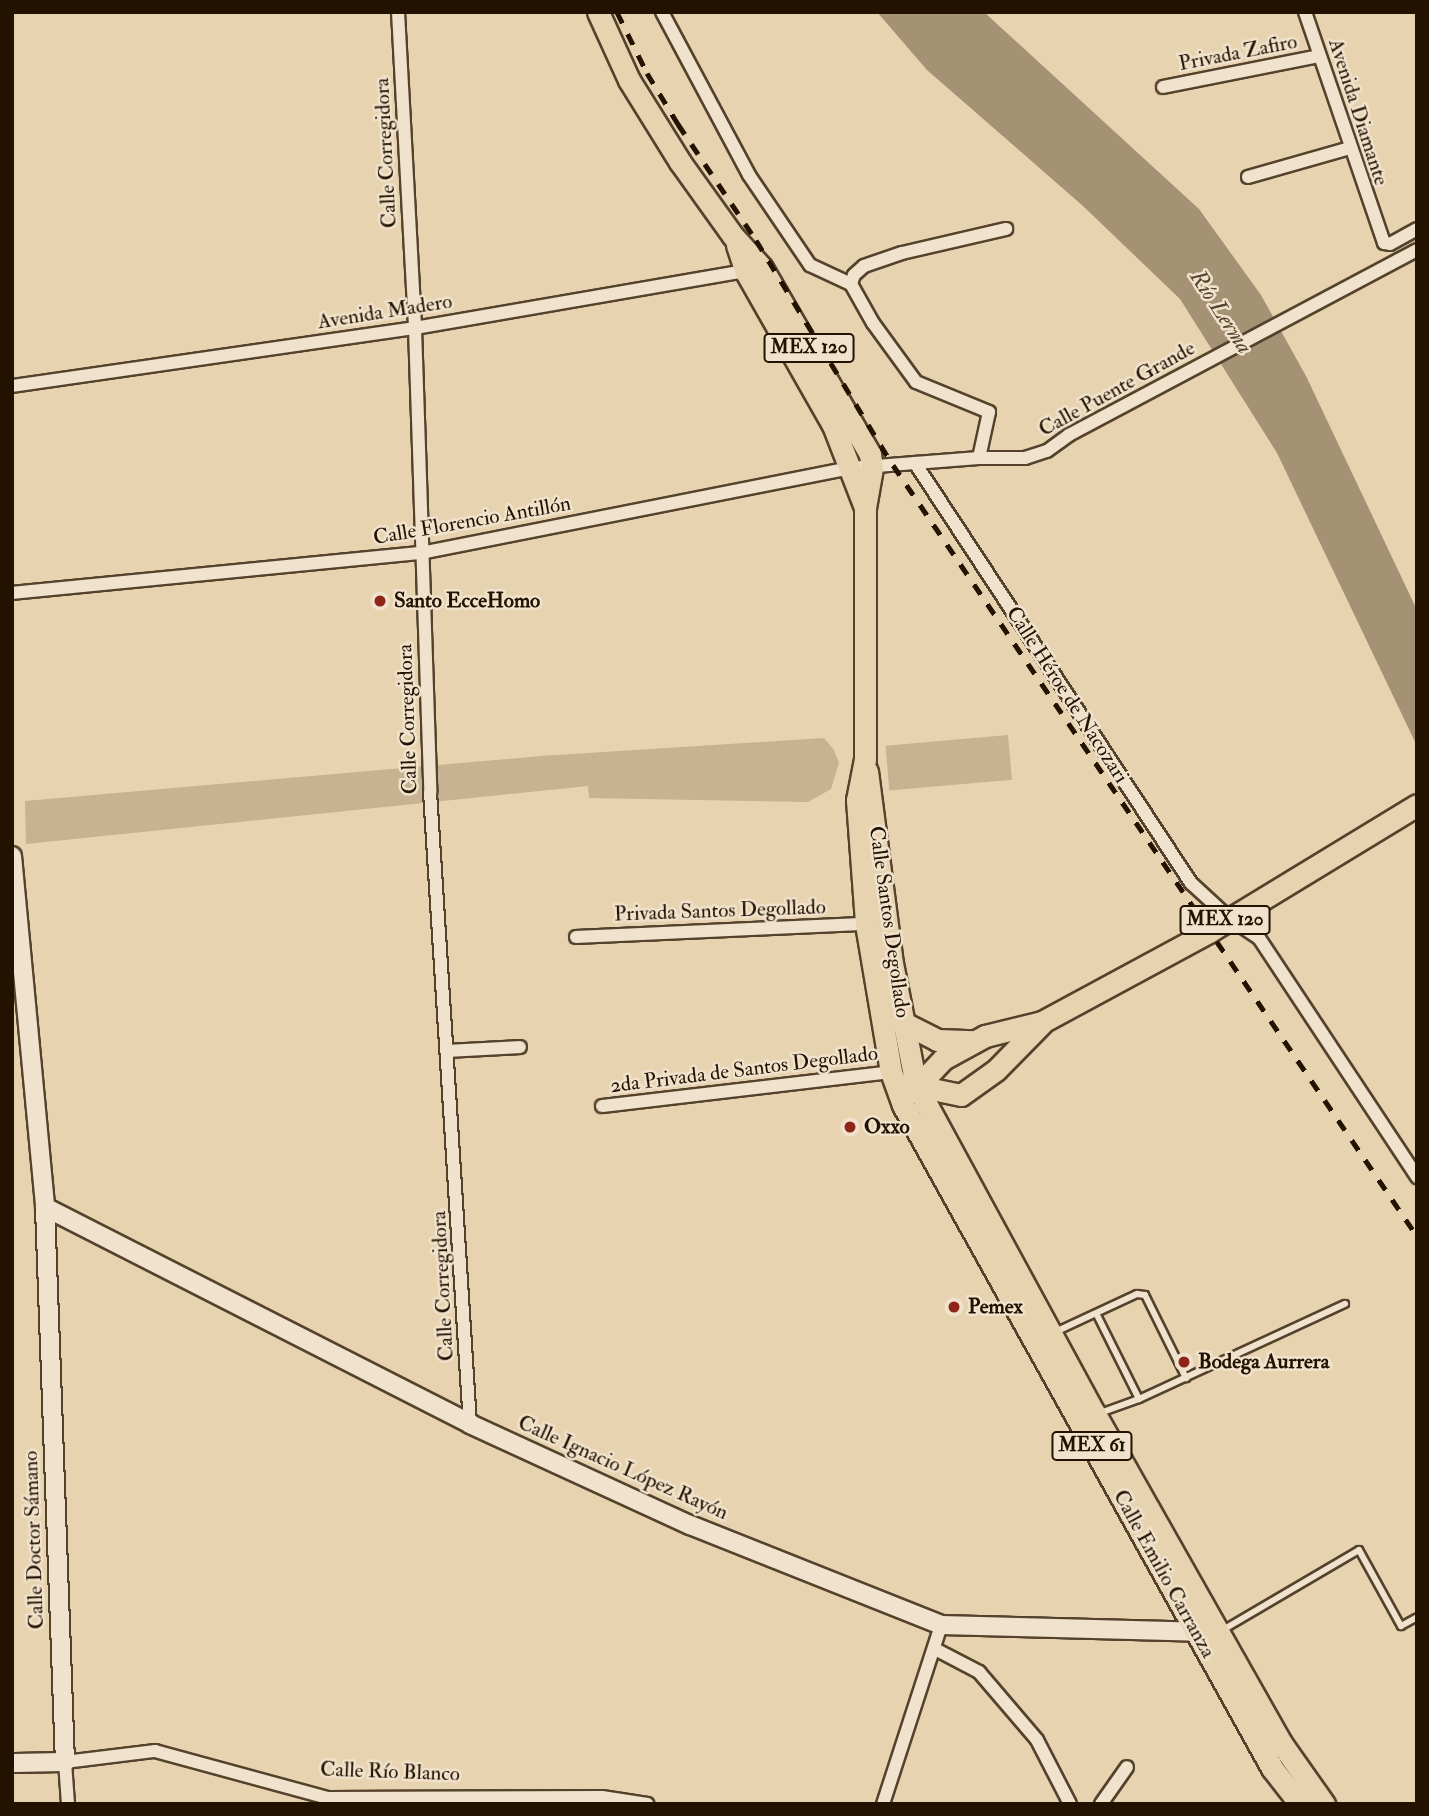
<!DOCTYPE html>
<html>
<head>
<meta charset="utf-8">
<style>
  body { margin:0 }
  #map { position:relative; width:1429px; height:1816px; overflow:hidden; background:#e8d3b0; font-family:"IM FELL Double Pica",serif }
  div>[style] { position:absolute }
  .green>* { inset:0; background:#c7b292; transform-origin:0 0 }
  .water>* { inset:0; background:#a59174 }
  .roads { filter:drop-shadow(2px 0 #54422c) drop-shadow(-2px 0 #54422c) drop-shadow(0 2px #54422c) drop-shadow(0 -2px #54422c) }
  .lane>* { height:6px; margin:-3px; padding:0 3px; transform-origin:3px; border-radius:3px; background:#f0e2cc }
  .street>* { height:12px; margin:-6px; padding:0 6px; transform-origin:6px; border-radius:6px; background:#f0e2cc }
  .secondary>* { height:18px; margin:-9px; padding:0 9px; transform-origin:9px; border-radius:9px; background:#f0e2cc }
  .primary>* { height:21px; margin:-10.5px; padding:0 10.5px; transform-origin:10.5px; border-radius:10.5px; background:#e8d3b0 }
  .rail>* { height:5px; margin-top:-2.5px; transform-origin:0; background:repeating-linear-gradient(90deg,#231200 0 12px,transparent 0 24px) }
  .dots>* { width:19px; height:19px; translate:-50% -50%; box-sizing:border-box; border:4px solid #f0e2cc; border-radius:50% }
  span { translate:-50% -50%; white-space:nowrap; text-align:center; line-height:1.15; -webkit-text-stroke:5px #f0e2cc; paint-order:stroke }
  .shield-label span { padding:2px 5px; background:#f0e2cc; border:2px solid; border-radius:5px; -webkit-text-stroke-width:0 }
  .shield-label { font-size:19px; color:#231200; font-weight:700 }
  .street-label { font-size:21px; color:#231200 }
  .poi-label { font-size:21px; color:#231200; font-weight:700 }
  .left { translate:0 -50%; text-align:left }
  .water-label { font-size:23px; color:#57452e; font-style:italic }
  .frame { position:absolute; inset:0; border:14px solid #231200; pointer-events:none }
</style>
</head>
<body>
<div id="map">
  <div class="green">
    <i style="left:1008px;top:735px;width:45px;height:123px;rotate:85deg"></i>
    <i style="clip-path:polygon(824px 738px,834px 750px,839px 763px,831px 789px,808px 802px,589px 798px,588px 786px,26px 844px,25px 801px,541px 756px)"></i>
  </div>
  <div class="water">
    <i style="clip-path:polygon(877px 12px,984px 12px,1199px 209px,1261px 295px,1306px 376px,1417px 610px,1417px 746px,1277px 453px,1180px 299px,1083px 206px,927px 70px)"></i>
  </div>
  <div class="roads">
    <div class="lane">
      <i style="left:1097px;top:1315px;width:94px;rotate:63.4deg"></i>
      <i style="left:1053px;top:1333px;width:93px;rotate:-24.9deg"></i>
      <i style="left:1137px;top:1294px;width:8px;rotate:7deg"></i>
      <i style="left:1145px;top:1295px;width:93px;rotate:63.7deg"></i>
      <i style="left:1100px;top:1413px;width:41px;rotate:-19.7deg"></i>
      <i style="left:1139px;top:1399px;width:227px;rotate:-24.8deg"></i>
      <i style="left:1221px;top:1631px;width:160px;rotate:-30.4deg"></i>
      <i style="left:1359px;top:1550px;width:87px;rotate:61.1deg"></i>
      <i style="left:1401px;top:1626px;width:18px;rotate:-29deg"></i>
    </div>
    <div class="street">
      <i style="left:398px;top:12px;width:316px;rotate:86.9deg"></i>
      <i style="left:415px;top:328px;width:464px;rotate:88.1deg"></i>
      <i style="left:430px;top:792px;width:633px;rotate:86.38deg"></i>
      <i style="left:662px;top:12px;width:185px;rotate:61.9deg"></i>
      <i style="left:749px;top:175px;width:109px;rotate:55.9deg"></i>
      <i style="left:810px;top:265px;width:45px;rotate:24.9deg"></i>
      <i style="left:851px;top:284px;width:45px;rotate:60.6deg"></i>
      <i style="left:873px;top:323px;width:73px;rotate:53.9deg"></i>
      <i style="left:916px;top:382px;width:79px;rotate:22.3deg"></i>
      <i style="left:989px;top:412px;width:47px;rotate:102.3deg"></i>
      <i style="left:1305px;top:12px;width:244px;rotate:71.1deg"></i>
      <i style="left:1384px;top:243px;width:6px;rotate:9deg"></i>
      <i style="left:1390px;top:244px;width:31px;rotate:-29deg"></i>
      <i style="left:1163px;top:87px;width:159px;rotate:-11.2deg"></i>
      <i style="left:1248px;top:177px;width:106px;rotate:-15.9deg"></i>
      <i style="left:851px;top:284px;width:9px;rotate:-72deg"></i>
      <i style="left:854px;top:275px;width:13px;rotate:-42deg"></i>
      <i style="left:864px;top:266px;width:40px;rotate:-18.9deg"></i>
      <i style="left:902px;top:253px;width:107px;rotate:-13deg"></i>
      <i style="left:12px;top:386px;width:407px;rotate:-8.2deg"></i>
      <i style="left:415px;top:328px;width:342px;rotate:-9.8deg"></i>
      <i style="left:915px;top:463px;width:503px;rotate:56.69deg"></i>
      <i style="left:1191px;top:883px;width:52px;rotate:42.6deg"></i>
      <i style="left:1229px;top:918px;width:36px;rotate:34deg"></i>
      <i style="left:1259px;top:938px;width:287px;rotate:56.5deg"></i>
      <i style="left:12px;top:593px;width:411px;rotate:-5.6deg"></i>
      <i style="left:421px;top:553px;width:438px;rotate:-11.2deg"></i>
      <i style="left:851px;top:468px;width:128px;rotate:-4.5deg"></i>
      <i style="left:979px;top:458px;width:46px"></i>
      <i style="left:1025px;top:458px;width:23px;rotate:-18deg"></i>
      <i style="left:1047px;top:451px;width:27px;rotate:-36deg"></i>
      <i style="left:1069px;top:435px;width:394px;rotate:-28deg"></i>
      <i style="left:576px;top:937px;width:290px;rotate:-2.6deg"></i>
      <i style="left:448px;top:1051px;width:72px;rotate:-3.2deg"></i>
      <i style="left:602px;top:1106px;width:291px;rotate:-6.7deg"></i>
      <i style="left:935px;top:1649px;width:50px;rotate:27.6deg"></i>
      <i style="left:979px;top:1672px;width:89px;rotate:49.5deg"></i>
      <i style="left:1037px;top:1740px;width:72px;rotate:62.7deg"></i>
      <i style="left:68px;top:1804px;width:42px;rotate:-94.1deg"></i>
      <i style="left:65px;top:1762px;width:91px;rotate:-7deg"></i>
      <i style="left:155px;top:1751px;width:179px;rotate:15.2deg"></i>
      <i style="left:328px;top:1798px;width:274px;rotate:-0.2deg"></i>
      <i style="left:602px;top:1797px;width:46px;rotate:8.8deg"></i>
      <i style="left:883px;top:1804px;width:188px;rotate:-72deg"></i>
      <i style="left:1101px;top:1804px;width:45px;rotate:-54.9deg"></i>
    </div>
    <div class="secondary">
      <i style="left:12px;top:856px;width:353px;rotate:84.6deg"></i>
      <i style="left:45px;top:1207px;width:555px;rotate:87.94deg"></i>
      <i style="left:65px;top:1762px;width:53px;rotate:178.9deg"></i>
      <i style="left:45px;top:1207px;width:477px;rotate:27deg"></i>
      <i style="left:470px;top:1424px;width:242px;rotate:24.7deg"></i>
      <i style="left:690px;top:1525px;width:270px;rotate:21.7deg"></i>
      <i style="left:941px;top:1625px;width:267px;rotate:1.5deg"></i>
    </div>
    <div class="primary">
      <i style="left:598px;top:12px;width:75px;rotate:65.5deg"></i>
      <i style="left:629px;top:80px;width:97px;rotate:58.1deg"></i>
      <i style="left:680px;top:162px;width:91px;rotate:54.4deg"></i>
      <i style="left:733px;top:236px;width:43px;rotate:47.8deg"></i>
      <i style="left:762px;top:268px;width:215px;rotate:59.9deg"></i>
      <i style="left:870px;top:454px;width:14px;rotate:82deg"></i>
      <i style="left:872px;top:468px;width:40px;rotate:100deg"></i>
      <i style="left:865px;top:507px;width:252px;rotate:90deg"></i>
      <i style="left:865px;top:759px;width:42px;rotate:101deg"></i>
      <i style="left:857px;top:800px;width:124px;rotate:85.8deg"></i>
      <i style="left:866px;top:924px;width:150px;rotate:80.4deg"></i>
      <i style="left:891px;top:1072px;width:35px;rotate:70deg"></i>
      <i style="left:903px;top:1105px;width:759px;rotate:60.9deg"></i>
      <i style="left:1272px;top:1768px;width:46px;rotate:52.1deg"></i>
      <i style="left:737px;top:245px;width:28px;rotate:72deg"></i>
      <i style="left:746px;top:272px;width:176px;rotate:60.4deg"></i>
      <i style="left:833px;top:425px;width:86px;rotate:68.8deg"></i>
      <i style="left:867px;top:771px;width:194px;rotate:82.6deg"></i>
      <i style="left:892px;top:963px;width:124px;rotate:78.9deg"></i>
      <i style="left:916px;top:1085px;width:375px;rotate:61.5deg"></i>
      <i style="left:1095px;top:1414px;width:378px;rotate:60.5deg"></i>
      <i style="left:1281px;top:1743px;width:75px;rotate:54.8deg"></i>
      <i style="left:902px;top:1022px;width:39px;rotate:27deg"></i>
      <i style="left:937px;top:1040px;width:36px;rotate:2deg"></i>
      <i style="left:908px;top:1084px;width:54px;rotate:11.7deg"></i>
      <i style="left:961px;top:1095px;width:43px;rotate:-35.5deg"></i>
      <i style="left:996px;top:1070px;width:66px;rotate:-45.6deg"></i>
      <i style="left:912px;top:1092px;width:45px;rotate:-46.8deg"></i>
      <i style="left:943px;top:1059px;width:48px;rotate:-28.7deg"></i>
      <i style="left:985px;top:1036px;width:59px;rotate:-13.8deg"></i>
      <i style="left:1042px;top:1022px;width:191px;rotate:-28.4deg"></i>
      <i style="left:1210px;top:931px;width:242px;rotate:-31.3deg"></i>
    </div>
  </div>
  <div class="rail">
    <i style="left:617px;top:12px;width:68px;rotate:63.8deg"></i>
    <i style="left:647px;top:73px;width:60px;rotate:58.7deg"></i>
    <i style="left:678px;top:124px;width:140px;rotate:56.1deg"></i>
    <i style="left:756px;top:240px;width:263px;rotate:58.7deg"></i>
    <i style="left:893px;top:465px;width:932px;rotate:55.8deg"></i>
  </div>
  <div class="dots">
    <i style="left:380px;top:601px;background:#8f2418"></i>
    <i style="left:850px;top:1127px;background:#8f2418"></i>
    <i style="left:954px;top:1307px;background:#8f2418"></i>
    <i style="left:1184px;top:1362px;background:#8f2418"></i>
  </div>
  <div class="shield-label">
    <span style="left:809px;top:348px">MEX 120</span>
    <span style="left:1225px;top:920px">MEX 120</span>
    <span style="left:1092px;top:1446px">MEX 61</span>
  </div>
  <div class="street-label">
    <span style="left:1238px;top:53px;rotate:-11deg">Privada Zafiro</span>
    <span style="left:1358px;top:112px;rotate:72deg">Avenida Diamante</span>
    <span style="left:386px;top:153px;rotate:-93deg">Calle Corregidora</span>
    <span style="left:385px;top:312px;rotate:-9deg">Avenida Madero</span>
    <span style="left:1117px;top:389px;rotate:-29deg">Calle Puente Grande</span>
    <span style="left:472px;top:521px;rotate:-10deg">Calle Florencio Antillón</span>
    <span style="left:1067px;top:695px;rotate:57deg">Calle Héroe de Nacozari</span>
    <span style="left:408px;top:719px;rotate:-92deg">Calle Corregidora</span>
    <span style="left:720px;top:911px;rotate:-2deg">Privada Santos Degollado</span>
    <span style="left:889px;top:922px;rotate:82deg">Calle Santos Degollado</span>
    <span style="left:744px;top:1070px;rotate:-7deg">2da Privada de Santos Degollado</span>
    <span style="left:443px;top:1286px;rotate:-93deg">Calle Corregidora</span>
    <span style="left:623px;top:1468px;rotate:24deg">Calle Ignacio López Rayón</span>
    <span style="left:34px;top:1540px;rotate:-92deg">Calle Doctor Sámano</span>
    <span style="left:1164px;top:1574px;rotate:61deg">Calle Emilio Carranza</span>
    <span style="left:390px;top:1772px;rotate:2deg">Calle Río Blanco</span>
  </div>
  <div class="poi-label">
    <span class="left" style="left:394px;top:601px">Santo EcceHomo</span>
    <span class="left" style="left:864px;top:1127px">Oxxo</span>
    <span class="left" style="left:968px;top:1307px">Pemex</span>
    <span class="left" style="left:1198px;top:1362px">Bodega Aurrera</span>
  </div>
  <div class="water-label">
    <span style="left:1221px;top:312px;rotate:57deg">Río Lerma</span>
  </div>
  <div class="frame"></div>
</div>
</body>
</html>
